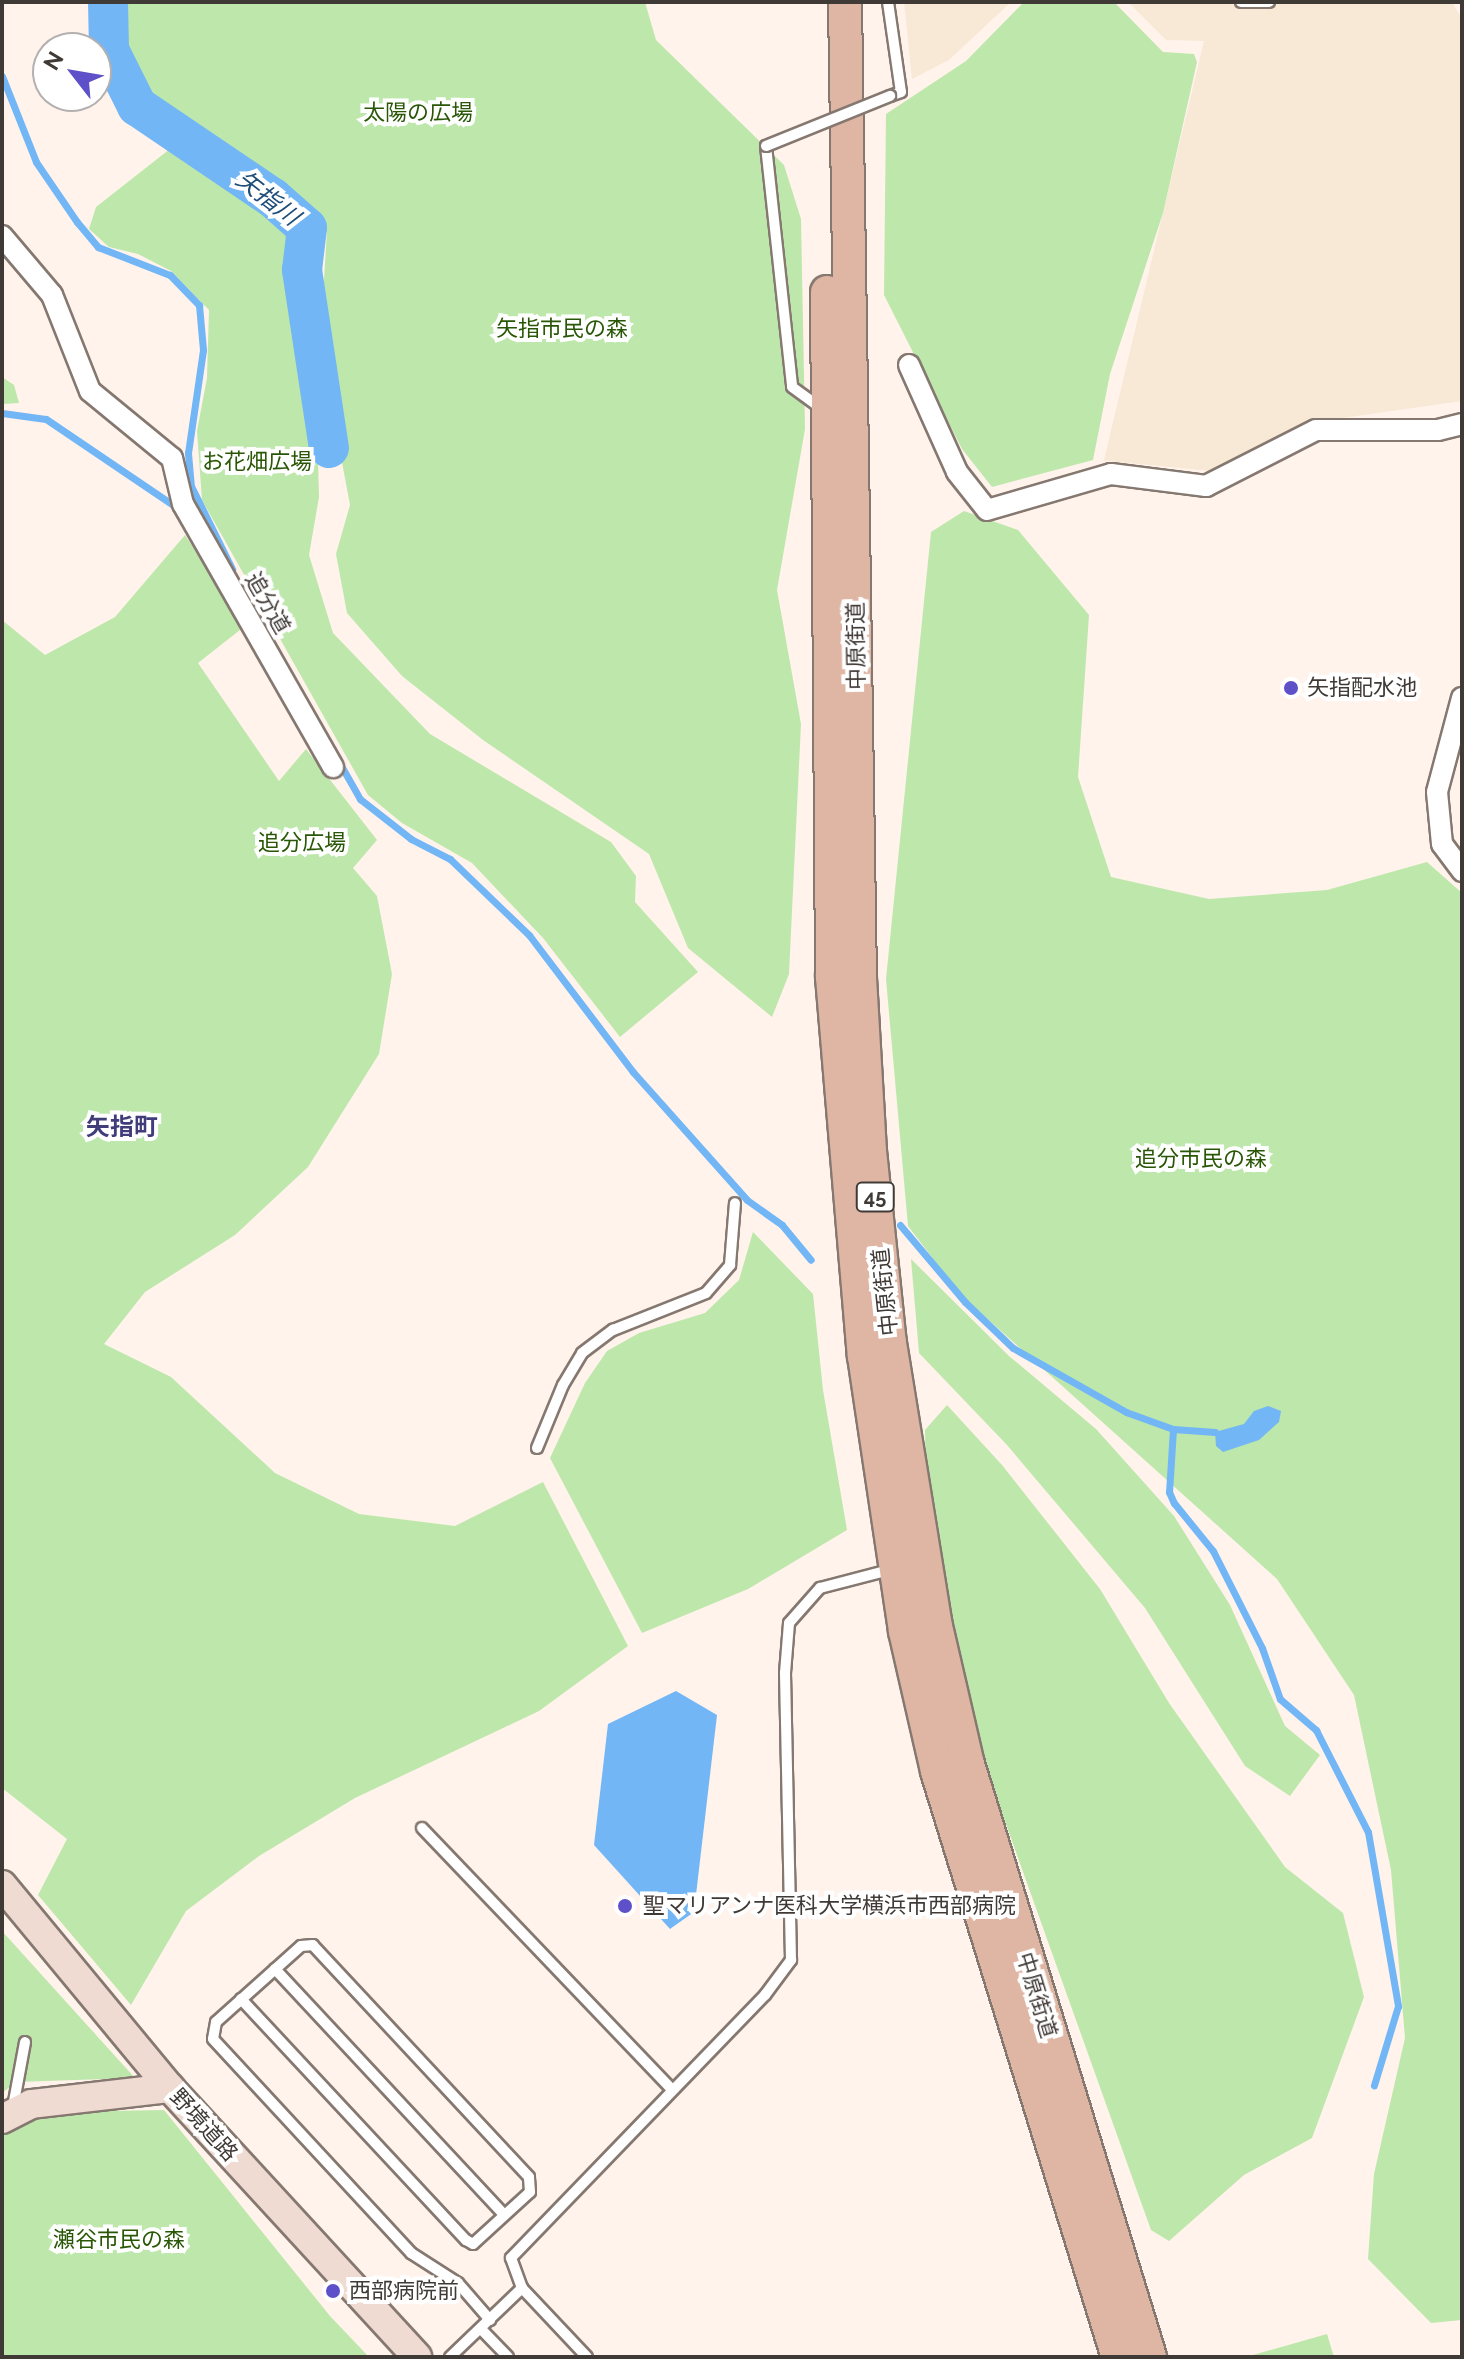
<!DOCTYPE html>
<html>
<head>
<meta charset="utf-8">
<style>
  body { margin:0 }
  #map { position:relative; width:1464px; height:2359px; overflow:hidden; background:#fff3eb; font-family:Raleway,"Noto Sans JP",sans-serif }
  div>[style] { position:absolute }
  .industrial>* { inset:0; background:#f8e9d6 }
  .green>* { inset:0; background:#bee7ac }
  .water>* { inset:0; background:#72b6f6 }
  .stream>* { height:7px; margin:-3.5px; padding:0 3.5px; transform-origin:3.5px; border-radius:3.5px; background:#72b6f6 }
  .river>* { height:40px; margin:-20px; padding:0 20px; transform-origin:20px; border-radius:20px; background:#72b6f6 }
  .roads { filter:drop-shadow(2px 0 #857870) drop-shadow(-2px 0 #857870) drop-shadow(0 2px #857870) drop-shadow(0 -2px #857870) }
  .lane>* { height:10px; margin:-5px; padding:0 5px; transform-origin:5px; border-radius:5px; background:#fff }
  .street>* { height:20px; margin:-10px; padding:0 10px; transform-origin:10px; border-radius:10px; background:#fff }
  .secondary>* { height:28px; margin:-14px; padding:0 14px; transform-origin:14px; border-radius:14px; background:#efdbd1 }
  .primary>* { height:32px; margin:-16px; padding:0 16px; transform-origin:16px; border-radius:16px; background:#dfb6a4 }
  .bridges { filter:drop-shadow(2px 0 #857870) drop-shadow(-2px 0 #857870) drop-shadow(0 2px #857870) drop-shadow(0 -2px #857870) }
  .lane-bridge>* { height:10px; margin:-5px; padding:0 5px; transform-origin:5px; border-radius:5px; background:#fff }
  .dots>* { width:22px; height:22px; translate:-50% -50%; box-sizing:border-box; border:4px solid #fff; border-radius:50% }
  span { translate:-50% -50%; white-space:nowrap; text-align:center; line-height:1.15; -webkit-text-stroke:8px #fff; paint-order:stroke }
  .shield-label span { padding:2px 6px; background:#fff; border:2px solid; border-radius:6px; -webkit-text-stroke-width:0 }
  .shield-label { font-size:20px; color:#403a37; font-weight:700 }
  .park-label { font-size:22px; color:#295706 }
  .street-label { font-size:22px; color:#403a37 }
  .poi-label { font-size:22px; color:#403a37 }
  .left { translate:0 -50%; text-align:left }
  .water-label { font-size:24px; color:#1e4e78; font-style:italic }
  .neighbourhood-label { font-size:24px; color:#413d7a; font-weight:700 }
  .frame { position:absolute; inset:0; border:4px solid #403a37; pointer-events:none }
  .north { position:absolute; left:32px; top:32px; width:80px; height:80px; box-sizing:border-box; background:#fff; border:2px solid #b3b0af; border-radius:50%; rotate:301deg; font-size:22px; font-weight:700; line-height:32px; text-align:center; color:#403a37 }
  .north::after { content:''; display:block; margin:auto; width:28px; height:36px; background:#5e50c8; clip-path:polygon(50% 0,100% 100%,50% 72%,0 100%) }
</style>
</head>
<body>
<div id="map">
  <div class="industrial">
    <i style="clip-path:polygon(904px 2px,1011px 2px,949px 60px,912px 79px)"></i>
    <i style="clip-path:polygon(1128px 2px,1452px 2px,1462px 19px,1462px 401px,1300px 424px,1211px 471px,1098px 460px,1104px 460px,1204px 41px,1166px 40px)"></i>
  </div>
  <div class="green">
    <i style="clip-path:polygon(117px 2px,645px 2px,656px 40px,784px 165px,801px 219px,805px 429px,777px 590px,801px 724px,789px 974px,772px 1017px,688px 948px,649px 854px,483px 740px,402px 676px,347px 613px,336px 554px,350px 505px,320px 345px,327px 231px,215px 140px,137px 106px)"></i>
    <i style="clip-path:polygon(1024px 2px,1114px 2px,1163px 52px,1194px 54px,1197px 62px,1163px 213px,1110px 374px,1093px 460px,992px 487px,962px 449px,884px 295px,886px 114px,966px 61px)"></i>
    <i style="clip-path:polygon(175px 145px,221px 168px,278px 216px,294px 244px,318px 460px,319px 497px,309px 555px,333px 633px,430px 734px,611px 842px,636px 876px,635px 902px,698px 972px,620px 1037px,543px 938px,472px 863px,402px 823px,368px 795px,202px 500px,197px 431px,207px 378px,209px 310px,171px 271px,138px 254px,109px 247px,89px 229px,96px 207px)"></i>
    <i style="clip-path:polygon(2px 377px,14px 385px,19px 403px,2px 404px)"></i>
    <i style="clip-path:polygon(964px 511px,1018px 530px,1089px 615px,1078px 777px,1111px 877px,1209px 899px,1327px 890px,1427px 862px,1462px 893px,1462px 2320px,1431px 2323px,1368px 2259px,1374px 2174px,1405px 2038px,1391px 1870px,1354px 1695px,1277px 1579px,961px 1295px,908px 1226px,886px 979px,931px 532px)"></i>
    <i style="clip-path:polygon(185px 535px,245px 626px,198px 663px,279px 781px,306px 749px,377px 840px,353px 868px,377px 896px,392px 974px,379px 1054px,308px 1167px,235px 1235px,145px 1292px,104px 1344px,171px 1377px,275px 1473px,359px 1514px,455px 1526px,543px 1482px,628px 1646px,539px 1711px,355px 1798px,259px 1856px,186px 1911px,131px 2005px,38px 1895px,67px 1839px,2px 1788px,2px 620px,45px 655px,115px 617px)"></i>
    <i style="clip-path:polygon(753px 1232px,813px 1294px,823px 1390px,847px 1530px,748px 1589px,642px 1633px,550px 1458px,585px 1383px,607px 1351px,639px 1333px,705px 1313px,739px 1280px)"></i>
    <i style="clip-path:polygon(911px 1259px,1009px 1356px,1096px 1429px,1174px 1516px,1230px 1605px,1285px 1726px,1320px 1755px,1290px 1796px,1245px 1766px,1145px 1608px,1007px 1445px,919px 1353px)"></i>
    <i style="clip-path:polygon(947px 1405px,1002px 1465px,1100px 1589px,1169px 1703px,1285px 1867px,1343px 1913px,1364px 1997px,1312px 2138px,1244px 2175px,1169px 2241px,1151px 2230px,982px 1757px,926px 1494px,925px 1430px)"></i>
    <i style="clip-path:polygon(2px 1931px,135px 2078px,16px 2082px,2px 2093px)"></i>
    <i style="clip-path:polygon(164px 2110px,330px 2316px,369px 2357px,2px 2357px,2px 2134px,15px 2122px,52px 2112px)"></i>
    <i style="clip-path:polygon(1327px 2334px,1334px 2357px,1246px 2357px)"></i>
  </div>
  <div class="water">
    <i style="clip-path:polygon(1268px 1406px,1281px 1411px,1279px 1422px,1259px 1440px,1223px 1452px,1216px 1446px,1215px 1432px,1244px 1424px,1254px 1411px)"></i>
    <i style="clip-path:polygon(676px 1691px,717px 1715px,694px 1912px,670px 1929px,594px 1845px,608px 1724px)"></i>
  </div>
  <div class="stream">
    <i style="left:2px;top:76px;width:92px;rotate:68.4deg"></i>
    <i style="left:36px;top:162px;width:73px;rotate:55.7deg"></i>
    <i style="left:77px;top:222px;width:33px;rotate:50deg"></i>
    <i style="left:98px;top:247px;width:77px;rotate:21.3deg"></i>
    <i style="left:170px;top:275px;width:42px;rotate:46deg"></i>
    <i style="left:199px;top:305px;width:45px;rotate:84.9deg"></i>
    <i style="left:203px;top:350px;width:104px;rotate:98.3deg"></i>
    <i style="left:188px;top:453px;width:33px;rotate:85deg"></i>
    <i style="left:191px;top:486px;width:93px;rotate:63.7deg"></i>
    <i style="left:2px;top:413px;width:44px;rotate:7.8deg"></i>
    <i style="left:46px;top:419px;width:161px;rotate:34.1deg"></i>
    <i style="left:339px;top:762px;width:43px;rotate:60.4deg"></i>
    <i style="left:360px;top:799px;width:65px;rotate:38.1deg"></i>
    <i style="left:411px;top:839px;width:44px;rotate:27.1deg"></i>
    <i style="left:450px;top:859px;width:110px;rotate:43.9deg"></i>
    <i style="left:529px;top:935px;width:172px;rotate:52.8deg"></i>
    <i style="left:633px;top:1072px;width:171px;rotate:48.3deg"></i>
    <i style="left:747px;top:1200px;width:43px;rotate:35.5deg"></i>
    <i style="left:782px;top:1225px;width:45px;rotate:50.4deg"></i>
    <i style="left:900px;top:1225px;width:101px;rotate:49.8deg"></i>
    <i style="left:965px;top:1302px;width:66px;rotate:43.8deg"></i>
    <i style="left:1013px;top:1348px;width:130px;rotate:29.5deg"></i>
    <i style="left:1126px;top:1412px;width:50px;rotate:19.9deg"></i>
    <i style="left:1173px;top:1429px;width:63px;rotate:93.6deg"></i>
    <i style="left:1169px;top:1492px;width:12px;rotate:66deg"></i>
    <i style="left:1174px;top:1503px;width:62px;rotate:50.9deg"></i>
    <i style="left:1213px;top:1551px;width:109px;rotate:63.2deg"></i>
    <i style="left:1262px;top:1648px;width:54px;rotate:70.6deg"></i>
    <i style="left:1280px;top:1699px;width:48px;rotate:40.7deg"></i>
    <i style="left:1316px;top:1730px;width:114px;rotate:63deg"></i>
    <i style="left:1368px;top:1832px;width:177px;rotate:80.2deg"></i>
    <i style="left:1398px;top:2006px;width:83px;rotate:106.9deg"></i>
    <i style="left:1173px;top:1429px;width:42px;rotate:4.1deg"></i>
  </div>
  <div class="river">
    <i style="left:108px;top:2px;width:48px;rotate:88.8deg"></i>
    <i style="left:109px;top:50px;width:63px;rotate:63.4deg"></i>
    <i style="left:137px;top:106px;width:164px;rotate:34.1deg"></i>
    <i style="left:273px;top:198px;width:45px;rotate:41.4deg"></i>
    <i style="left:307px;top:228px;width:42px;rotate:96.8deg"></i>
    <i style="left:302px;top:270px;width:180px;rotate:81.4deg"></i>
  </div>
  <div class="roads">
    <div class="lane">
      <i style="left:888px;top:2px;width:91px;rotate:81.8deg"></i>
      <i style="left:901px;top:92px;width:12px;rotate:160deg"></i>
      <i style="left:1241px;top:2px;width:28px"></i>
      <i style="left:766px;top:146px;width:242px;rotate:83.8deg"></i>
      <i style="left:792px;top:387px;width:36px;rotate:36deg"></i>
      <i style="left:537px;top:1448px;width:68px;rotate:-67.6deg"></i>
      <i style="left:563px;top:1385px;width:37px;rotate:-59deg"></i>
      <i style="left:582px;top:1353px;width:39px;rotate:-37deg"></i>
      <i style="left:613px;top:1330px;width:100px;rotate:-21.7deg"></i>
      <i style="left:706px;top:1293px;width:37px;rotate:-49deg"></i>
      <i style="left:730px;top:1265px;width:62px;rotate:-85.4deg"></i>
      <i style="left:422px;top:1828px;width:362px;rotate:46.3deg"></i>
      <i style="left:275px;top:1969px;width:336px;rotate:47deg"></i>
      <i style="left:241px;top:1999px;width:330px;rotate:47deg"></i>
      <i style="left:466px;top:2240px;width:8px;rotate:30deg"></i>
      <i style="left:473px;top:2244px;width:77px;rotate:-42.4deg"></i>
      <i style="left:530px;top:2192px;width:15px;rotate:-94deg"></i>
      <i style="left:529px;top:2177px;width:317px;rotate:-133deg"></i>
      <i style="left:313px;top:1945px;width:12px;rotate:175deg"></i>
      <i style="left:301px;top:1946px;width:114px;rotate:138.2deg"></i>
      <i style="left:216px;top:2022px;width:17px;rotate:100deg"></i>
      <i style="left:213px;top:2039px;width:292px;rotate:47.2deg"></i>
      <i style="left:411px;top:2253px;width:56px;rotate:32.6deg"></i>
      <i style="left:458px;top:2283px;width:49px;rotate:49.1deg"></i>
      <i style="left:13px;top:2107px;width:66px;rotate:-79.5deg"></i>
      <i style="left:481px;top:2329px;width:39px;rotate:46deg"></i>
      <i style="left:450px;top:2357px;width:100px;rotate:-43.8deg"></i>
      <i style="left:587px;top:2357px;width:95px;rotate:-133.3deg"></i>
      <i style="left:522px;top:2288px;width:32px;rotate:-110deg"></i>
      <i style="left:511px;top:2258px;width:366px;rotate:-46deg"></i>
      <i style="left:765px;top:1995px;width:44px;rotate:-53.4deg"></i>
      <i style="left:791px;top:1960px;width:287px;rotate:-91.2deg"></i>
      <i style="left:785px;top:1673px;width:50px;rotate:-85.4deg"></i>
      <i style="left:789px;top:1623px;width:47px;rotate:-48.5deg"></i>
      <i style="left:820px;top:1588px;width:75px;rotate:-14.6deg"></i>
    </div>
    <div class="street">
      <i style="left:2px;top:236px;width:77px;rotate:49.7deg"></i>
      <i style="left:52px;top:295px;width:103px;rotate:68.4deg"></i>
      <i style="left:90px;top:391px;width:106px;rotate:39.3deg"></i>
      <i style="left:172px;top:458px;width:47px;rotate:76.6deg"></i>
      <i style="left:183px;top:504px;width:303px;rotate:60.3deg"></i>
      <i style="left:909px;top:365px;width:117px;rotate:65.8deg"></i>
      <i style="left:957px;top:472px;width:48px;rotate:51.7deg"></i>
      <i style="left:987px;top:510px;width:129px;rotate:-16.2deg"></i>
      <i style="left:1111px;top:474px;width:96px;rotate:7.2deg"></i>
      <i style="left:1206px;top:486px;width:123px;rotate:-27deg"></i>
      <i style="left:1316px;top:430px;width:122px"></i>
      <i style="left:1438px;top:430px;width:25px;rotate:-14deg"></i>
      <i style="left:1462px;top:698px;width:97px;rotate:104.9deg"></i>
      <i style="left:1437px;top:792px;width:52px;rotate:84.5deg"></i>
      <i style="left:1442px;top:844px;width:34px;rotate:53deg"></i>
    </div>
    <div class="secondary">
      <i style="left:2px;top:1885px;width:264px;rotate:50.4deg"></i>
      <i style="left:170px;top:2088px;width:365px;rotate:47.4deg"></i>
      <i style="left:2px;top:2119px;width:33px;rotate:-27deg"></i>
      <i style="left:31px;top:2104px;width:140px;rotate:-6.6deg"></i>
    </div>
    <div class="primary">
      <i style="left:845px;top:2px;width:976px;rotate:89.12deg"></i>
      <i style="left:860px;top:978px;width:173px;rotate:86.7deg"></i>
      <i style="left:870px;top:1151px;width:193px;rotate:84.1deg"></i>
      <i style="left:890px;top:1343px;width:283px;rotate:80.8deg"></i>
      <i style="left:935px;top:1622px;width:143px;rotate:77deg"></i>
      <i style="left:967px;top:1761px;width:623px;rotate:72.93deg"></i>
      <i style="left:827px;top:292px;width:685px;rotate:89.58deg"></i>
      <i style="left:832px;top:977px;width:380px;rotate:85.2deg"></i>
      <i style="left:864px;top:1356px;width:278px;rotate:81.5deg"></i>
      <i style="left:905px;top:1631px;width:144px;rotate:77.1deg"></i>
      <i style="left:937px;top:1771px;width:613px;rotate:72.84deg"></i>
    </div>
  </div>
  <div class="bridges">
    <div class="lane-bridge">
      <i style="left:766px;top:146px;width:134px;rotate:-22deg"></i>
    </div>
  </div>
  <div class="dots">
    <i style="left:1291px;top:688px;background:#5e50c8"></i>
    <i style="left:625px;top:1906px;background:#5e50c8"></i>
    <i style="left:333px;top:2291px;background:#5e50c8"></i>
  </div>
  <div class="shield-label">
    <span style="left:875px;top:1197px">45</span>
  </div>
  <div class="park-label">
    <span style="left:418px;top:113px">太陽の広場</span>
    <span style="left:562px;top:329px">矢指市民の森</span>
    <span style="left:257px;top:462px">お花畑広場</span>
    <span style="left:302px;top:843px">追分広場</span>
    <span style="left:1201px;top:1159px">追分市民の森</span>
    <span style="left:119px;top:2240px">瀬谷市民の森</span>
  </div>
  <div class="street-label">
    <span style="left:268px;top:603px;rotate:60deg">追分道</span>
    <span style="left:856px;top:646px;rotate:-91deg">中原街道</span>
    <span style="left:885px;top:1292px;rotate:-96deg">中原街道</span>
    <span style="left:1037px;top:1995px;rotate:73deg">中原街道</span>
    <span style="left:204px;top:2125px;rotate:48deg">野境道路</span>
  </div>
  <div class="poi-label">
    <span class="left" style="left:1307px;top:688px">矢指配水池</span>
    <span class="left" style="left:643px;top:1906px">聖マリアンナ医科大学横浜市西部病院</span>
    <span class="left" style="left:349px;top:2291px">西部病院前</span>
  </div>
  <div class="water-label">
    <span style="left:268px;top:198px;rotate:38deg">矢指川</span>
  </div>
  <div class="neighbourhood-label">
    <span style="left:122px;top:1127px">矢指町</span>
  </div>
  <div class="frame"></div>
  <div class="north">N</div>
</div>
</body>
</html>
